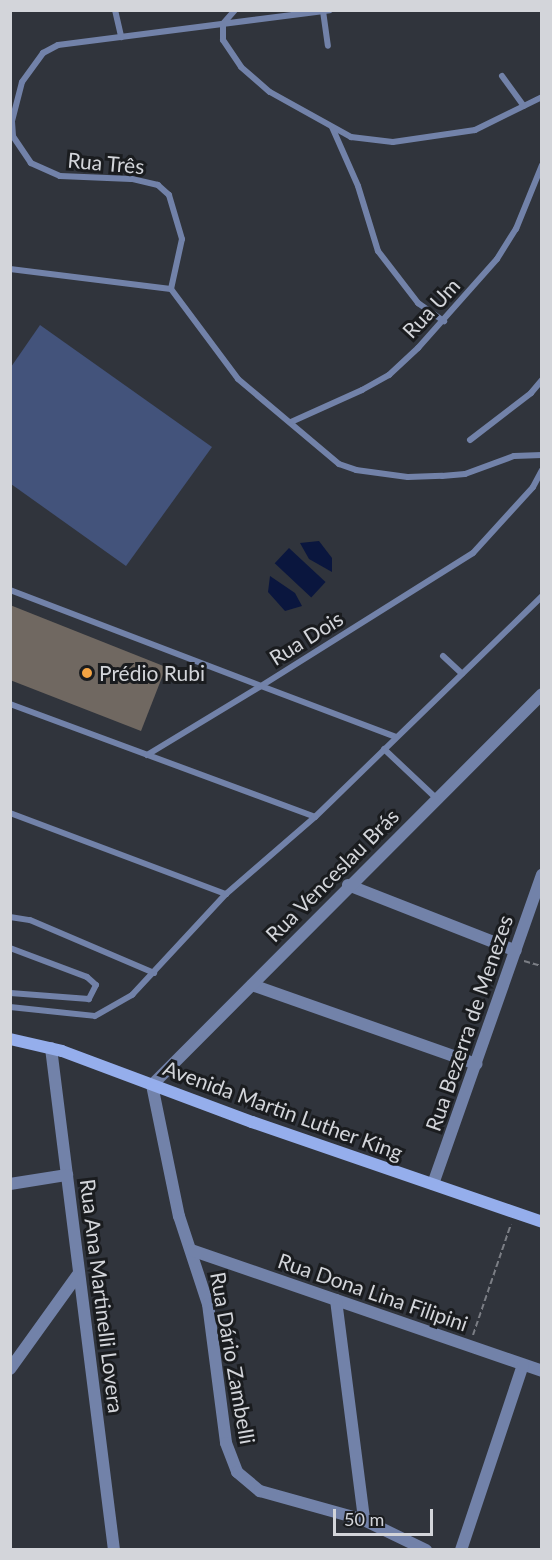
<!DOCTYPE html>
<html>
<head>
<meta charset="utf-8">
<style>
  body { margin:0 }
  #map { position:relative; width:552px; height:1560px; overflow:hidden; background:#30343c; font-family:Lato,sans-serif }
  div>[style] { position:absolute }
  .green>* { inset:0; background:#43537b }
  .water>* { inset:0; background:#0a163e; transform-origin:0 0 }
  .building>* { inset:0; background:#706861 }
  .path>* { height:2px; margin-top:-1px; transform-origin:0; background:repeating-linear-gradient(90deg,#7b7e85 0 6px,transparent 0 9px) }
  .service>* { height:6px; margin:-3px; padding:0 3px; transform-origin:3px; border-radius:3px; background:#7282a9 }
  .minor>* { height:12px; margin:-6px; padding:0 6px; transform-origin:6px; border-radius:6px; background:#7282a9 }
  .tertiary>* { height:12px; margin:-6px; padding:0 6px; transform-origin:6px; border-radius:6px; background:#7282a9 }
  .secondary>* { height:12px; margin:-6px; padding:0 6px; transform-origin:6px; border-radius:6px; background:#95aeec }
  .dots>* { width:16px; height:16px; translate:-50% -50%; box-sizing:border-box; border:3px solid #1a1c1f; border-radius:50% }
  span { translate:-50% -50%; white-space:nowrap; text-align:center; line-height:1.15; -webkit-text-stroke:6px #1a1c1f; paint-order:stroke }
  .street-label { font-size:21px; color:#d3d5da }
  .poi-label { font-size:21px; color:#d3d5da }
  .left { translate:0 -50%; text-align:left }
  .frame { position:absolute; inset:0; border:12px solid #d3d5da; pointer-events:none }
  .scale { position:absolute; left:333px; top:1509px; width:100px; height:27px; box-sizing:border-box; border:3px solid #d3d5da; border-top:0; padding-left:8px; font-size:18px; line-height:21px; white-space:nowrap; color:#d3d5da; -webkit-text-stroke:4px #1a1c1f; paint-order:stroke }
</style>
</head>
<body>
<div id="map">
  <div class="green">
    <i style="clip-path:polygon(40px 325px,212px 447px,126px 566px,11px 484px,11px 367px)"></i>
  </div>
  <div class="water">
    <i style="clip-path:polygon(319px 541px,332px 558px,332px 572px,309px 559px,300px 543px)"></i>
    <i style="left:289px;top:548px;width:50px;height:21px;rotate:43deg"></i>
    <i style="clip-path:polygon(270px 576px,295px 593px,302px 606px,285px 611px,268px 592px)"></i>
  </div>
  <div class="building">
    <i style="clip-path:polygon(10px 605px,166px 667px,141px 731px,10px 680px)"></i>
  </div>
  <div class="path">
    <i style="left:524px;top:961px;width:19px;rotate:16deg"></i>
    <i style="left:473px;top:1335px;width:117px;rotate:-71.1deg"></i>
  </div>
  <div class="service">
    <i style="left:115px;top:10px;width:28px;rotate:77deg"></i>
    <i style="left:235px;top:10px;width:18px;rotate:131deg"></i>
    <i style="left:223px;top:24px;width:16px;rotate:90deg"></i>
    <i style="left:223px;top:40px;width:32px;rotate:56deg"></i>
    <i style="left:241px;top:67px;width:38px;rotate:41deg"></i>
    <i style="left:270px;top:92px;width:93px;rotate:29.1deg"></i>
    <i style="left:351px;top:137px;width:42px;rotate:6.8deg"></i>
    <i style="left:393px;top:142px;width:83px;rotate:-8.3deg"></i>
    <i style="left:475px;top:130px;width:75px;rotate:-26.2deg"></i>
    <i style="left:323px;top:11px;width:35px;rotate:82deg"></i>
    <i style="left:502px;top:76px;width:37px;rotate:54deg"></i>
    <i style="left:332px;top:127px;width:64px;rotate:66.2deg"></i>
    <i style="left:358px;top:186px;width:68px;rotate:72.9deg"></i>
    <i style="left:378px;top:251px;width:66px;rotate:52.4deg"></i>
    <i style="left:418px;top:303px;width:32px;rotate:35deg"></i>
    <i style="left:10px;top:269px;width:162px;rotate:7.1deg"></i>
    <i style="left:171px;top:289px;width:112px;rotate:53.3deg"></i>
    <i style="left:238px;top:379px;width:132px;rotate:40.1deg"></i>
    <i style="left:339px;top:464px;width:18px;rotate:19deg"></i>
    <i style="left:356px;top:470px;width:52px;rotate:7.7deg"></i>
    <i style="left:408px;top:477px;width:34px;rotate:-2deg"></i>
    <i style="left:442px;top:476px;width:23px;rotate:-5deg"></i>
    <i style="left:465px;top:474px;width:52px;rotate:-20.2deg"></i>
    <i style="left:514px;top:456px;width:28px;rotate:-2deg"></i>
    <i style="left:171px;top:289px;width:51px;rotate:-77.6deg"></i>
    <i style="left:182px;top:239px;width:46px;rotate:-106.5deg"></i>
    <i style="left:169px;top:195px;width:15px;rotate:-138deg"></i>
    <i style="left:158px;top:185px;width:28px;rotate:-167deg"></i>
    <i style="left:131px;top:179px;width:71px;rotate:-177.6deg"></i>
    <i style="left:60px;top:176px;width:32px;rotate:-156deg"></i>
    <i style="left:31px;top:163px;width:32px;rotate:-124deg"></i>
    <i style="left:13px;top:136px;width:15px;rotate:-94deg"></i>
    <i style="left:12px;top:121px;width:40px;rotate:-75.6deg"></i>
    <i style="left:22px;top:82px;width:36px;rotate:-54deg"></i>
    <i style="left:43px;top:53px;width:17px;rotate:-28deg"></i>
    <i style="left:58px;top:45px;width:274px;rotate:-7.3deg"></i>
    <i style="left:291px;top:422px;width:78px;rotate:-24.3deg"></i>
    <i style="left:362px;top:390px;width:31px;rotate:-29deg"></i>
    <i style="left:389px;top:375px;width:40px;rotate:-43deg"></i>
    <i style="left:418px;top:348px;width:119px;rotate:-48.4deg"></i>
    <i style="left:497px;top:259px;width:36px;rotate:-58deg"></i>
    <i style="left:516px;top:229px;width:69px;rotate:-67.9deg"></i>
    <i style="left:470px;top:440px;width:77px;rotate:-37.6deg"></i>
    <i style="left:531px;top:393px;width:17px;rotate:-50deg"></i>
    <i style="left:10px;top:590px;width:269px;rotate:20.9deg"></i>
    <i style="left:261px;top:686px;width:250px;rotate:-32.1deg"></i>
    <i style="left:473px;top:553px;width:89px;rotate:-47.7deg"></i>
    <i style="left:533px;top:487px;width:19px;rotate:-62deg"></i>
    <i style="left:443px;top:656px;width:26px;rotate:43deg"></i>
    <i style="left:10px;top:704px;width:325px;rotate:20.3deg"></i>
    <i style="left:384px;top:749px;width:71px;rotate:43.3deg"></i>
    <i style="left:147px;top:755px;width:133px;rotate:-31.2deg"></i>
    <i style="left:261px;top:686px;width:144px;rotate:20.7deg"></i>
    <i style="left:10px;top:813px;width:231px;rotate:20.6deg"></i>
    <i style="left:226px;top:894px;width:118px;rotate:-40.9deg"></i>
    <i style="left:315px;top:817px;width:317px;rotate:-44.2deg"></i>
    <i style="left:10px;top:917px;width:20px;rotate:9deg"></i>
    <i style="left:30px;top:920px;width:135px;rotate:23.1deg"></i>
    <i style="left:10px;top:948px;width:82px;rotate:20.6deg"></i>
    <i style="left:87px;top:977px;width:12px;rotate:42deg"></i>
    <i style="left:96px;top:985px;width:16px;rotate:117deg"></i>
    <i style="left:89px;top:999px;width:79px;rotate:-175.7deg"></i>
    <i style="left:10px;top:1007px;width:85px;rotate:6deg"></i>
    <i style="left:95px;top:1016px;width:43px;rotate:-29.6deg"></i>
    <i style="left:132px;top:995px;width:138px;rotate:-47.1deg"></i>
  </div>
  <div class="minor">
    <i style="left:348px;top:885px;width:180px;rotate:21.4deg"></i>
    <i style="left:252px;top:985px;width:238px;rotate:19.4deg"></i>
    <i style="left:51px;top:1048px;width:506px;rotate:82.85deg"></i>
    <i style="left:152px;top:1085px;width:134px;rotate:78.4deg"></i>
    <i style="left:179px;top:1216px;width:93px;rotate:71.8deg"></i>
    <i style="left:208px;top:1304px;width:140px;rotate:82.6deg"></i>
    <i style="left:226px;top:1443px;width:31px;rotate:69deg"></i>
    <i style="left:237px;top:1472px;width:30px;rotate:40deg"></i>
    <i style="left:260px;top:1491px;width:108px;rotate:15.6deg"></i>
    <i style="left:364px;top:1520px;width:69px;rotate:25.8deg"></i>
    <i style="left:10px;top:1184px;width:58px;rotate:-9deg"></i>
    <i style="left:191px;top:1250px;width:371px;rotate:19deg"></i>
    <i style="left:336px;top:1300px;width:222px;rotate:82.7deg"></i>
    <i style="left:10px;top:1369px;width:118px;rotate:-54.3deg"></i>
    <i style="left:461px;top:1550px;width:195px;rotate:-71.5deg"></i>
  </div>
  <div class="tertiary">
    <i style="left:152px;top:1085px;width:552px;rotate:-45.07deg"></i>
    <i style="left:433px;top:1184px;width:328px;rotate:-70.6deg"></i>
  </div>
  <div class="secondary">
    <i style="left:10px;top:1039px;width:53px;rotate:13deg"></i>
    <i style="left:62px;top:1051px;width:203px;rotate:20.5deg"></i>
    <i style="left:252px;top:1122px;width:307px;rotate:19deg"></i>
  </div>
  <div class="dots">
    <i style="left:87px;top:673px;background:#f4a443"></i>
  </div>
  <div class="street-label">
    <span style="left:106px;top:163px;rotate:5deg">Rua Três</span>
    <span style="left:431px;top:308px;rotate:-47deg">Rua Um</span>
    <span style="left:306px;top:638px;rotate:-32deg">Rua Dois</span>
    <span style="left:332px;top:875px;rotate:-45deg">Rua Venceslau Brás</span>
    <span style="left:469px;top:1023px;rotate:-71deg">Rua Bezerra de Menezes</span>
    <span style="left:283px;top:1110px;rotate:20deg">Avenida Martin Luther King</span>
    <span style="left:373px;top:1292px;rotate:19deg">Rua Dona Lina Filipini</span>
    <span style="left:102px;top:1296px;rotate:83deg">Rua Ana Martinelli Lovera</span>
    <span style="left:233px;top:1358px;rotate:80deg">Rua Dário Zambelli</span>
  </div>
  <div class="poi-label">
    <span class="left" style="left:99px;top:673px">Prédio Rubi</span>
  </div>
  <div class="frame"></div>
  <div class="scale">50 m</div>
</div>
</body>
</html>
